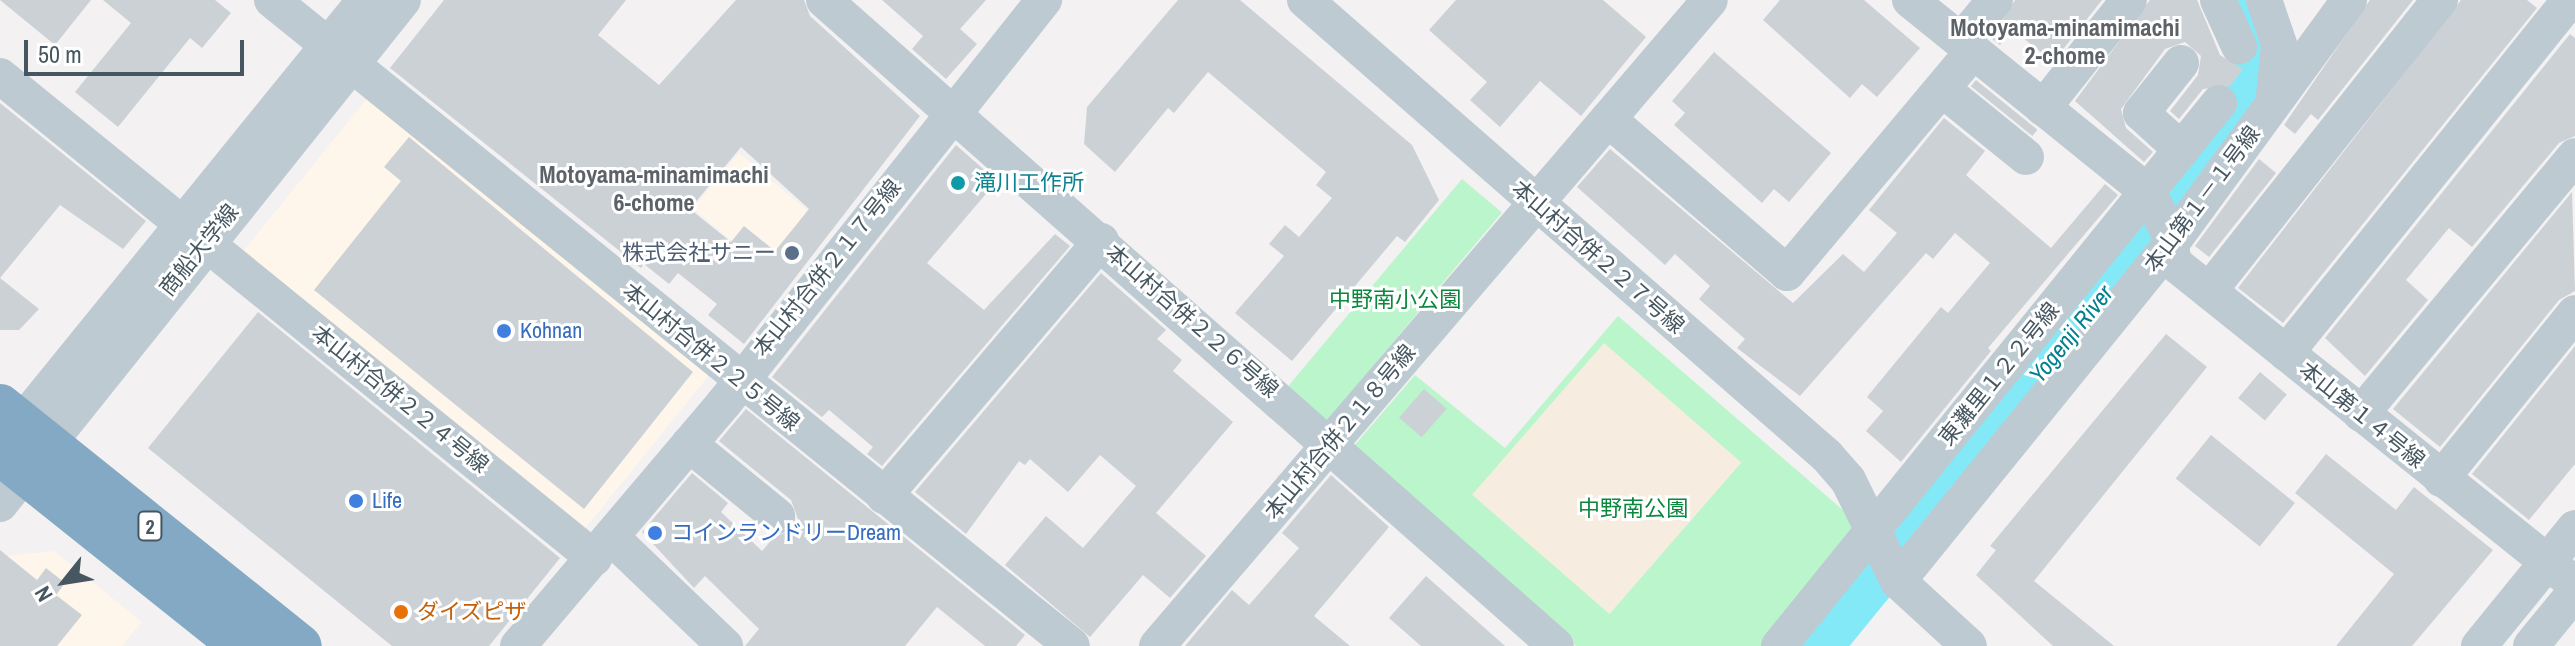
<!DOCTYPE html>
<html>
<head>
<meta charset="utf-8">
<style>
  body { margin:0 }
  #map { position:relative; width:2575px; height:646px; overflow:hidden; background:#f3f1f1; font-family:"Archivo Narrow","Noto Sans JP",sans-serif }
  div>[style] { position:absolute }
  .commercial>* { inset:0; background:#fef6ea; transform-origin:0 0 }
  .green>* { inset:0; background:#bbf5cc; transform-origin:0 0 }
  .sand>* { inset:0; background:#f6ede0; transform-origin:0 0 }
  .river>* { height:52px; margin:-26px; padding:0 26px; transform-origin:26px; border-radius:26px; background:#83e9f7 }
  .building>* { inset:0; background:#ccd1d6; transform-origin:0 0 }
  .minor>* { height:36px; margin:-18px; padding:0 18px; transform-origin:18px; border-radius:18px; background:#bdcad2 }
  .highway>* { height:44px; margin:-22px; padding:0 22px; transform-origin:22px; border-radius:22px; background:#83a9c5 }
  .dots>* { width:22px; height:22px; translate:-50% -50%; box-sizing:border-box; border:4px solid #fff; border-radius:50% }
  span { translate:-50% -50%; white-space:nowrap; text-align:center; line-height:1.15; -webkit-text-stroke:6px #fff; paint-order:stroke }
  .shield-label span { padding:2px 6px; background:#fff; border:2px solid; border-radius:6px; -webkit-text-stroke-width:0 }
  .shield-label { font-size:20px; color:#465761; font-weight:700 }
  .culture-label { font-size:22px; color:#0d838f }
  .left { translate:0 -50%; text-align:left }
  .street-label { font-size:22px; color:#465761 }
  .service-label { font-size:22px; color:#4e5e75 }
  .right { translate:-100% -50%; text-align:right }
  .park-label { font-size:22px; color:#0c873e }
  .shop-label { font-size:22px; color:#366cbe }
  .food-label { font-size:22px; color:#c56008 }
  .neighbourhood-label { font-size:24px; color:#5c6267; font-weight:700 }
  .water-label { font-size:24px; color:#047f90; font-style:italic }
  .north { position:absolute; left:24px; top:542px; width:80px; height:80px; -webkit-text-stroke:6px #fff; paint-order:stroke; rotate:240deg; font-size:22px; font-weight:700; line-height:32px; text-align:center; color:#465761 }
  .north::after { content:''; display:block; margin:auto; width:28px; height:36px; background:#465761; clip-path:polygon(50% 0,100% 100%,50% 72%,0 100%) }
  .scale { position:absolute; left:24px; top:40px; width:220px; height:36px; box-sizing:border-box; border:4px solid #465761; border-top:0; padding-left:10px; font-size:24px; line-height:28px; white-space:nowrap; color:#465761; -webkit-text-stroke:6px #fff; paint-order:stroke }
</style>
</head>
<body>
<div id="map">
  <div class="commercial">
    <i style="left:369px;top:96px;width:440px;height:202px;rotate:39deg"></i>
    <i style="left:739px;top:153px;width:122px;height:72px;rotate:40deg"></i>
    <i style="clip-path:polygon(54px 551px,142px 622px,122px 646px,0 646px,0 557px)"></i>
  </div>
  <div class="green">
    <i style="left:1462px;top:179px;width:52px;height:272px;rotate:40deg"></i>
    <i style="clip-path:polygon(1618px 316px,1858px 523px,1762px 646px,1576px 646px,1353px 447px,1415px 375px,1505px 448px)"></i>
  </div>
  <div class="sand">
    <i style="left:1604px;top:343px;width:182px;height:201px;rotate:41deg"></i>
  </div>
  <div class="river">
    <i style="left:1816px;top:646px;width:516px;rotate:-50.82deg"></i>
    <i style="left:2142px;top:246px;width:181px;rotate:-52.9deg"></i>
    <i style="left:2251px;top:102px;width:65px;rotate:-83deg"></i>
    <i style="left:2259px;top:37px;width:44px;rotate:-121.9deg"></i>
  </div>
  <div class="building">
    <i style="clip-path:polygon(0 0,91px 0,55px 45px)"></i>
    <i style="clip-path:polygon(103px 0,215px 0,231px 13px,202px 48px,190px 38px,118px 127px,75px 92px,131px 23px)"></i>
    <i style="clip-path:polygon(evenodd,444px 0,626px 0,598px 35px,659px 85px,736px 0,804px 0,810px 16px,920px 116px,744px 344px,708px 315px,717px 304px,678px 273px,669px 284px,644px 264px,641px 268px,390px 68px,444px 0,741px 147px,809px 209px,775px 251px,744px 226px,731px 242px,690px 209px,741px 147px)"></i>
    <i style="clip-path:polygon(882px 0,986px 0,960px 29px,977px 44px,946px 79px,912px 49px,923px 36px)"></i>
    <i style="clip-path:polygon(1178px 0,1240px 0,1412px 145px,1439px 200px,1405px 242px,1397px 236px,1292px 361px,1235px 313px,1284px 256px,1269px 244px,1285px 225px,1299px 237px,1332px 198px,1316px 185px,1326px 172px,1208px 72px,1174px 113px,1168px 108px,1115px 172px,1084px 144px,1087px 107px)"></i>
    <i style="clip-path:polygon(1456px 0,1603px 0,1646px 37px,1581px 116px,1540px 81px,1500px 127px,1470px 100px,1487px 82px,1429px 30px)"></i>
    <i style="clip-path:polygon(1780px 0,1864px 0,1920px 48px,1877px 97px,1862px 84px,1850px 98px,1763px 20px)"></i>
    <i style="clip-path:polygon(2015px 0,2102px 0,2053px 62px,2012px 29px,2000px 45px,1991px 38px)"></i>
    <i style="clip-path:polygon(2150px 0,2197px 0,2220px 55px,2243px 69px,2230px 86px,2203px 89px,2179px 119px,2170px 111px,2198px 75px,2201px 56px,2185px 42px,2165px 49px,2121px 109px,2126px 128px,2153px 152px,2144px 162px,2075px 101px)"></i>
    <i style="clip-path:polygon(2370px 0,2413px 0,2318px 120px,2311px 114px,2295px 134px,2284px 125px)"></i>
    <i style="clip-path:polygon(2461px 0,2527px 0,2537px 8px,2283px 323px,2238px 288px)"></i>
    <i style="clip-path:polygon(2570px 34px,2575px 38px,2575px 136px,2559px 143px,2472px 247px,2449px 228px,2406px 280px,2428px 300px,2365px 376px,2325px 338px)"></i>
    <i style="clip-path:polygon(1714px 52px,1831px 153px,1789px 202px,1774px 189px,1762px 203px,1674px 125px,1685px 113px,1672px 101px)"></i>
    <i style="left:1976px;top:80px;width:79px;height:8px;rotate:39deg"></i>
    <i style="clip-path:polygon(0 103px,146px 221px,123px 249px,60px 205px,0 278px)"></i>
    <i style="clip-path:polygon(1944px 118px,1985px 151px,1966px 175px,2051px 248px,2105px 184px,2118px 195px,1988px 348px,1991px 351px,1901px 462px,1866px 431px,1883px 411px,1867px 397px,1941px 307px,1948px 313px,1990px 263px,1955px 233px,1933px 259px,1926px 253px,1800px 396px,1737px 348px,1745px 339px,1699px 299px,1710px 286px,1675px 254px,1665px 265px,1577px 187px,1610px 149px,1793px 303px,1843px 254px,1864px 272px,1897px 233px,1869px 210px)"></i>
    <i style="clip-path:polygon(409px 137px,693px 372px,584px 509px,314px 290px,401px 181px,384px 167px)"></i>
    <i style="clip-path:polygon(956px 145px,997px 181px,927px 263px,984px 310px,1055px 234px,1070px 246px,882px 466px,867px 454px,873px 447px,829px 410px,822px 417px,772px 377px)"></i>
    <i style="clip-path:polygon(2259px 159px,2276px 173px,2209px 257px,2195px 246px)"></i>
    <i style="clip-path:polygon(2572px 192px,2575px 291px,2559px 300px,2440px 447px,2393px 409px)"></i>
    <i style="clip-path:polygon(1101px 273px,1166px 330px,1157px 339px,1182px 360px,1173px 371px,1233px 422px,1156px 513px,1206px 556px,1170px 598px,1143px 575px,1090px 637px,1005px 565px,1046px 516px,1083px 548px,1136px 486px,1100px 455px,1068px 492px,1030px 459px,1025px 465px,1019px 461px,966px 534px,915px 492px)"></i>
    <i style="clip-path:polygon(0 278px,39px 309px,19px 330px,0 330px)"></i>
    <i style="clip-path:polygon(258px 312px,560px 558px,489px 646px,392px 646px,148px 448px)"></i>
    <i style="clip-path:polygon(2166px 334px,2207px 367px,2034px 581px,2114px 646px,2053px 646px,1976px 575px,1996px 550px,1990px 546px)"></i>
    <i style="clip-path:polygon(2575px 346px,2575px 464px,2529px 520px,2472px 474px)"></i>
    <i style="left:2260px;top:372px;width:35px;height:34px;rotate:40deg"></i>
    <i style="left:1424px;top:389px;width:30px;height:38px;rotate:41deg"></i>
    <i style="clip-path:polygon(746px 409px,1025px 635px,1016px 646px,985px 646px,937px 607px,905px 646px,745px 646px,759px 629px,705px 576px,694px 588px,642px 532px,692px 473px,728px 503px,721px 512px,762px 551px,774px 537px,793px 530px,798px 519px,791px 500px,719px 441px)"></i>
    <i style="left:2211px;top:435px;width:108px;height:56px;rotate:39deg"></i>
    <i style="clip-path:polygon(2326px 454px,2396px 510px,2414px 487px,2493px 550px,2412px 646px,2336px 646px,2394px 574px,2295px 493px)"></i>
    <i style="clip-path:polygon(1331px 475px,1389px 527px,1314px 616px,1350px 646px,1185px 646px,1232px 590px,1249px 605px,1299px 548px,1282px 533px)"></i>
    <i style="clip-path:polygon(0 550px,37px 580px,46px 568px,65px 583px,56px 595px,82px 615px,57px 646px,0 646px)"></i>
    <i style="clip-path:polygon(1426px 576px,1505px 646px,1421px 646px,1389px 618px)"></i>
  </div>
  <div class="minor">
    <i style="left:272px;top:0;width:1028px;rotate:38.92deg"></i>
    <i style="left:824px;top:0;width:976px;rotate:41.43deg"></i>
    <i style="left:1305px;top:0;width:693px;rotate:41.14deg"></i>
    <i style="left:1827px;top:456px;width:32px;rotate:49deg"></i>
    <i style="left:1848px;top:480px;width:113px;rotate:63.7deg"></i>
    <i style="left:1898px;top:581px;width:96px;rotate:42.5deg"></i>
    <i style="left:1910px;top:0;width:306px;rotate:38.9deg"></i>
    <i style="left:2148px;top:192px;width:46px;rotate:62.9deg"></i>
    <i style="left:2169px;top:233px;width:30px;rotate:81deg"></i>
    <i style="left:2174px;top:263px;width:514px;rotate:38.68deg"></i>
    <i style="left:2218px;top:0;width:51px;rotate:65.5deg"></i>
    <i style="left:2264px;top:0;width:46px;rotate:71.2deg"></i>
    <i style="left:2279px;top:44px;width:52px;rotate:95.5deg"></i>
    <i style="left:1961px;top:41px;width:53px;rotate:-50.3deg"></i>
    <i style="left:2181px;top:63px;width:64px;rotate:128.7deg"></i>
    <i style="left:2141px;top:113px;width:55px;rotate:42.1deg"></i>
    <i style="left:0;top:76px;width:765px;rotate:39.06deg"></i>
    <i style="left:1942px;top:89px;width:108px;rotate:39deg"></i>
    <i style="left:2043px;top:108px;width:138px;rotate:-51.5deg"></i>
    <i style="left:1608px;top:119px;width:236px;rotate:40.7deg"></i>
    <i style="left:1787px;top:273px;width:290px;rotate:-50deg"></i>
    <i style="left:2209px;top:291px;width:372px;rotate:-51.6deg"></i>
    <i style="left:2286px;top:353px;width:453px;rotate:-51.2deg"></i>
    <i style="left:2361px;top:414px;width:335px;rotate:-50.3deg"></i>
    <i style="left:6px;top:442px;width:569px;rotate:-50.92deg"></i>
    <i style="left:689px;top:444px;width:114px;rotate:39.3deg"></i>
    <i style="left:2441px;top:479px;width:213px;rotate:-51.1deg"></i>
    <i style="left:884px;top:496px;width:335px;rotate:-49.6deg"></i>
    <i style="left:0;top:504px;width:645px;rotate:-51.35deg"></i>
    <i style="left:611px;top:537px;width:158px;rotate:43.7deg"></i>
    <i style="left:1898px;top:581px;width:432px;rotate:-51deg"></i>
    <i style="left:2170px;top:245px;width:303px;rotate:-53.8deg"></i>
    <i style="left:518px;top:646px;width:319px;rotate:-49.7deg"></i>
    <i style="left:724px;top:403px;width:515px;rotate:-51.55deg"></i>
    <i style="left:1157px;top:646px;width:850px;rotate:-49.44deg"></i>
    <i style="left:1779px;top:646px;width:699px;rotate:-50.98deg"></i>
    <i style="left:2479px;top:646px;width:152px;rotate:-50.9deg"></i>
    <i style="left:2531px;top:646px;width:70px;rotate:-50.8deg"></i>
  </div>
  <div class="highway">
    <i style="left:0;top:406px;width:384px;rotate:38.7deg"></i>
    <i style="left:0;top:453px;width:310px;rotate:38.6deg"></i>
  </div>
  <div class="dots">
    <i style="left:958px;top:183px;background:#0f9aa8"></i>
    <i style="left:792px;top:253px;background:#5c6f8a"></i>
    <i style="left:504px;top:331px;background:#3f7fe0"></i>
    <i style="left:356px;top:501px;background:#3f7fe0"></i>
    <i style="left:655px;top:533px;background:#3f7fe0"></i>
    <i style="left:401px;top:612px;background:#e8710a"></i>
  </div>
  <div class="shield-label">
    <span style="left:150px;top:526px">2</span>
  </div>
  <div class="culture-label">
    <span class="left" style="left:974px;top:183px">滝川工作所</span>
  </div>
  <div class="street-label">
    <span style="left:2202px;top:199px;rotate:-53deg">本山第１－１号線</span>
    <span style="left:199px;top:250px;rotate:-51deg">商船大学線</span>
    <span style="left:1598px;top:257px;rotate:41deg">本山村合併２２７号線</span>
    <span style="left:827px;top:268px;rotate:-51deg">本山村合併２１７号線</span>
    <span style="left:1192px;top:321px;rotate:41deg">本山村合併２２６号線</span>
    <span style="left:711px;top:357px;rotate:39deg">本山村合併２２５号線</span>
    <span style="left:1999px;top:374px;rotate:-51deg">東灘里１２２号線</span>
    <span style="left:400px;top:399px;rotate:39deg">本山村合併２２４号線</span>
    <span style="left:2362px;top:415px;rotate:39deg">本山第１４号線</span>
    <span style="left:1340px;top:432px;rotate:-50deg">本山村合併２１８号線</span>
  </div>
  <div class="service-label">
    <span class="right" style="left:776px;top:253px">株式会社サニー</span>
  </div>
  <div class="park-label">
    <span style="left:1395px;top:300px">中野南小公園</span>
    <span style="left:1633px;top:509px">中野南公園</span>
  </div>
  <div class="shop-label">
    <span class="left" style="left:520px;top:331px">Kohnan</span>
    <span class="left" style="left:372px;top:501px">Life</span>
    <span class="left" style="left:671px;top:533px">コインランドリーDream</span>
  </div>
  <div class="food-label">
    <span class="left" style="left:417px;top:612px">ダイズピザ</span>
  </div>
  <div class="neighbourhood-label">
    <span style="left:2065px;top:42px">Motoyama-minamimachi<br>2-chome</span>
    <span style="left:654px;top:189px">Motoyama-minamimachi<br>6-chome</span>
  </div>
  <div class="water-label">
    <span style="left:2071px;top:334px;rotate:-51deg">Yogenji River</span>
  </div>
  <div class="north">N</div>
  <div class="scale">50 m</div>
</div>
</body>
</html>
